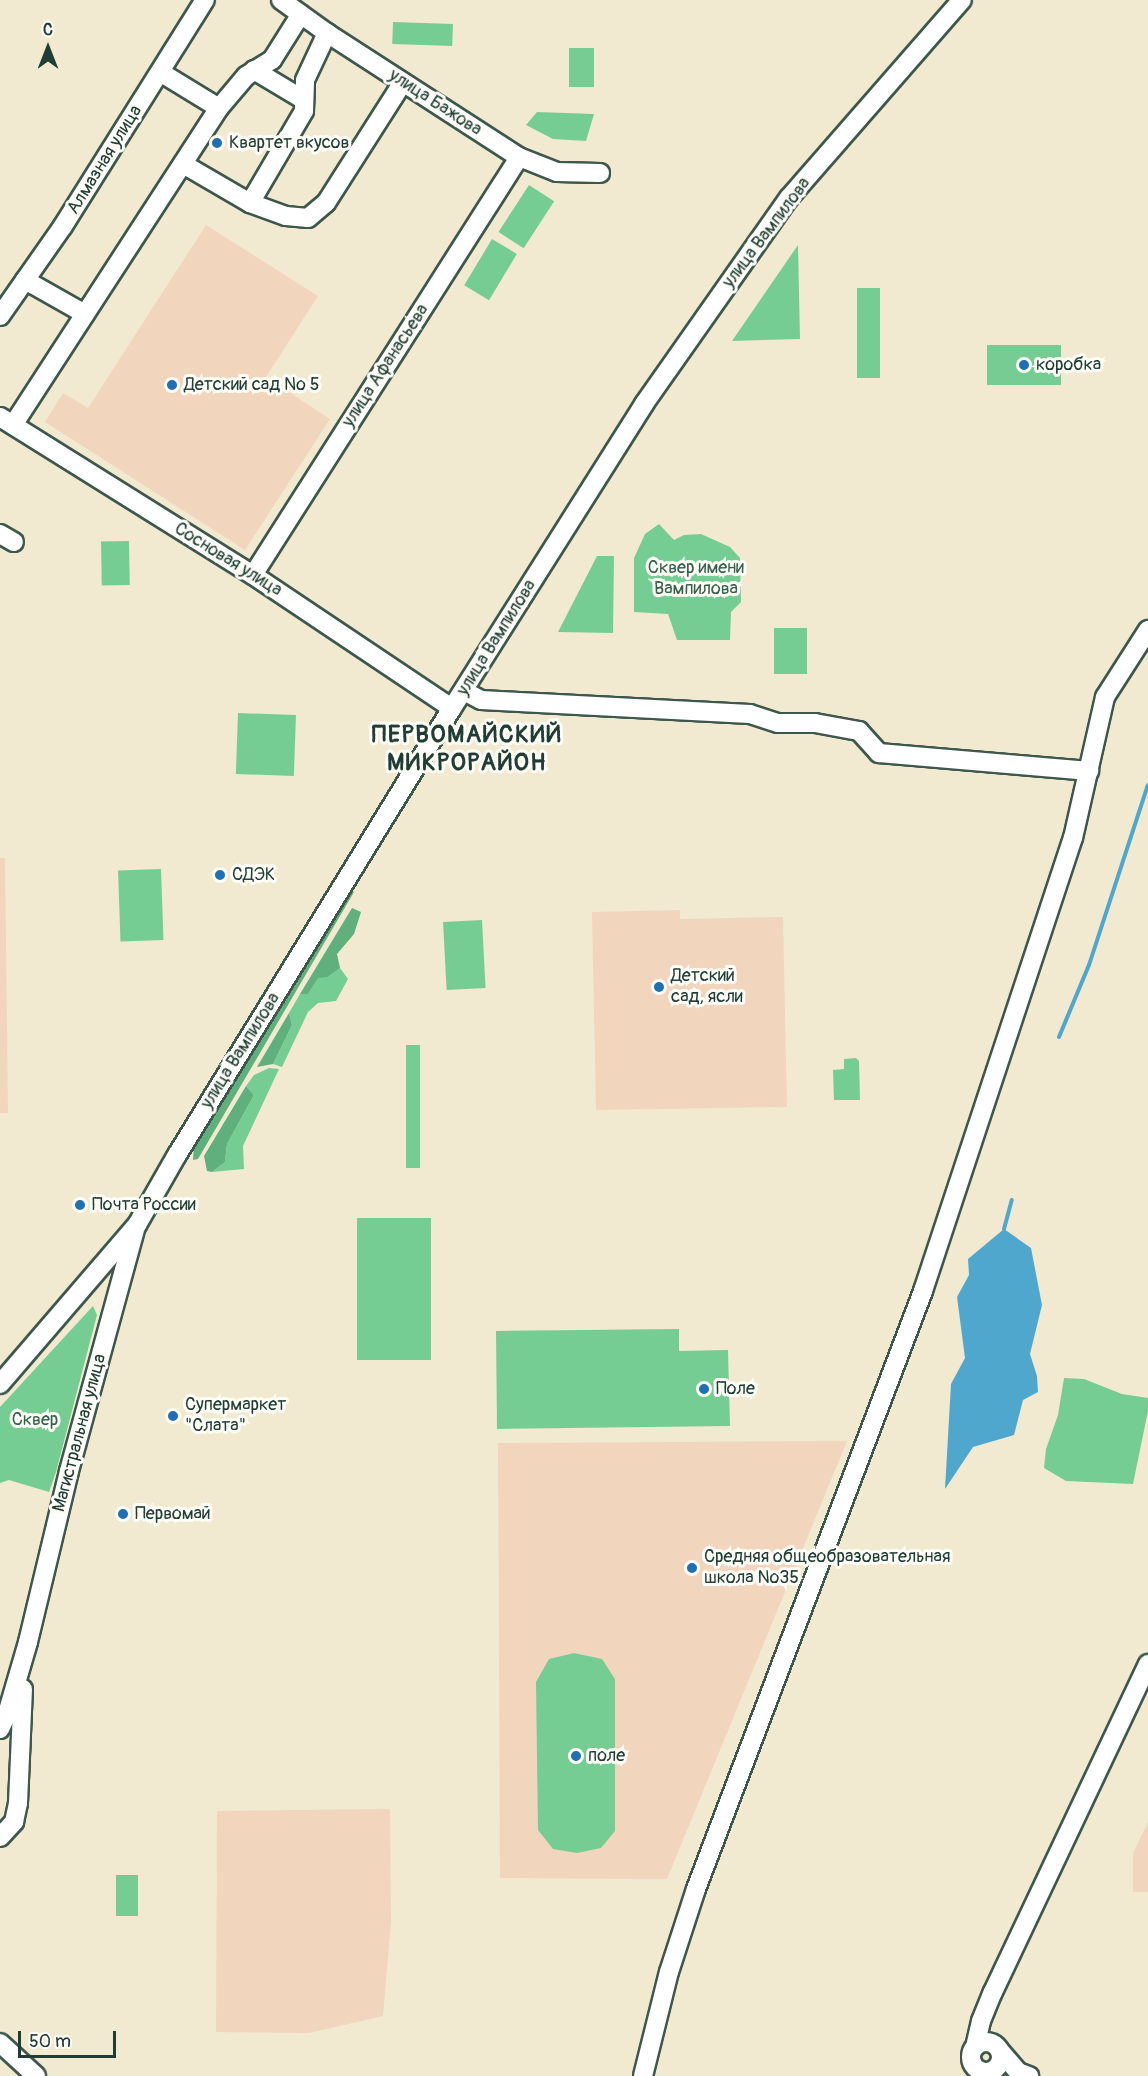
<!DOCTYPE html>
<html>
<head>
<meta charset="utf-8">
<style>
  body { margin:0 }
  #map { position:relative; width:1148px; height:2076px; overflow:hidden; background:#f1ead1; font-family:Pangolin,sans-serif }
  div>[style] { position:absolute }
  .built>* { inset:0; background:#f1d5bd }
  .green>* { inset:0; background:#76cd93; transform-origin:0 0 }
  .forest>* { inset:0; background:#60b07d }
  .water>* { inset:0; background:#50a7cd }
  .stream>* { height:4px; margin:-2px; padding:0 2px; transform-origin:2px; border-radius:2px; background:#50a7cd }
  .roads { filter:drop-shadow(2px 0 #3e574c) drop-shadow(-2px 0 #3e574c) drop-shadow(0 2px #3e574c) drop-shadow(0 -2px #3e574c) }
  .minor>* { height:18px; margin:-9px; padding:0 9px; transform-origin:9px; border-radius:9px; background:#fff }
  .minor>.ring { margin:-9px; padding:0; box-sizing:content-box; background:none; border:18px solid #fff; border-radius:50% }
  .dots>* { width:16px; height:16px; translate:-50% -50%; box-sizing:border-box; border:3px solid #fdfcf7; border-radius:50% }
  span { translate:-50% -50%; white-space:nowrap; text-align:center; line-height:1.15; -webkit-text-stroke:6px #fdfcf7; paint-order:stroke }
  .street-label { font-size:18px; color:#1f3d34 }
  .poi-label { font-size:18px; color:#1f3d34 }
  .left { translate:0 -50%; text-align:left }
  .park-label { font-size:18px; color:#35614c }
  .district-label { font-size:24px; color:#1f3d34; font-weight:700; letter-spacing:1.5px }
  .north { position:absolute; left:18px; top:18px; width:60px; height:60px; -webkit-text-stroke:4px #fdfcf7; paint-order:stroke; rotate:0deg; font-size:16px; font-weight:700; line-height:24px; text-align:center; color:#1f3d34 }
  .north::after { content:''; display:block; margin:auto; width:21px; height:27px; background:#1f3d34; clip-path:polygon(50% 0,100% 100%,50% 72%,0 100%) }
  .scale { position:absolute; left:18px; top:2031px; width:98px; height:27px; box-sizing:border-box; border:3px solid #1f3d34; border-top:0; padding-left:8px; font-size:18px; line-height:21px; white-space:nowrap; color:#1f3d34; -webkit-text-stroke:4px #fdfcf7; paint-order:stroke }
</style>
</head>
<body>
<div id="map">
  <div class="built">
    <i style="clip-path:polygon(206px 225px,318px 296px,266px 377px,330px 419px,245px 550px,45px 422px,63px 393px,88px 408px)"></i>
    <i style="clip-path:polygon(0 858px,5px 858px,8px 1113px,0 1113px)"></i>
    <i style="clip-path:polygon(680px 910px,680px 919px,783px 917px,787px 1107px,596px 1110px,592px 912px)"></i>
    <i style="clip-path:polygon(847px 1441px,667px 1879px,500px 1878px,498px 1443px)"></i>
    <i style="clip-path:polygon(390px 1809px,391px 1922px,383px 2016px,309px 2033px,216px 2032px,217px 1811px)"></i>
    <i style="clip-path:polygon(1148px 1822px,1148px 1892px,1133px 1892px,1133px 1853px)"></i>
  </div>
  <div class="green">
    <i style="left:393px;top:22px;width:60px;height:22px;rotate:2deg"></i>
    <i style="left:569px;top:48px;width:25px;height:39px"></i>
    <i style="clip-path:polygon(537px 112px,594px 114px,586px 141px,553px 139px,526px 125px)"></i>
    <i style="left:529px;top:185px;width:30px;height:56px;rotate:33deg"></i>
    <i style="left:492px;top:239px;width:29px;height:54px;rotate:31deg"></i>
    <i style="clip-path:polygon(798px 245px,800px 339px,732px 341px)"></i>
    <i style="left:857px;top:288px;width:23px;height:90px"></i>
    <i style="left:987px;top:345px;width:74px;height:40px"></i>
    <i style="clip-path:polygon(659px 524px,674px 540px,684px 535px,701px 534px,730px 547px,740px 558px,741px 602px,731px 612px,730px 640px,677px 640px,668px 614px,634px 612px,634px 558px,645px 534px)"></i>
    <i style="left:129px;top:541px;width:44px;height:28px;rotate:89deg"></i>
    <i style="clip-path:polygon(597px 556px,614px 556px,613px 633px,558px 632px)"></i>
    <i style="left:774px;top:628px;width:33px;height:46px"></i>
    <i style="left:238px;top:713px;width:58px;height:61px;rotate:2deg"></i>
    <i style="left:161px;top:869px;width:71px;height:43px;rotate:88deg"></i>
    <i style="left:482px;top:920px;width:68px;height:39px;rotate:87deg"></i>
    <i style="clip-path:polygon(340px 968px,348px 979px,336px 1001px,318px 1003px,308px 1012px,282px 1067px,273px 1064px,292px 1025px,289px 1013px,300px 994px,308px 994px,318px 977px,328px 977px)"></i>
    <i style="left:406px;top:1045px;width:14px;height:123px"></i>
    <i style="clip-path:polygon(856px 1058px,859px 1061px,860px 1100px,834px 1100px,833px 1070px,844px 1069px,844px 1059px)"></i>
    <i style="clip-path:polygon(269px 1068px,279px 1069px,243px 1146px,244px 1169px,212px 1172px,225px 1162px,227px 1144px,254px 1095px,246px 1086px,254px 1075px)"></i>
    <i style="left:431px;top:1218px;width:142px;height:74px;rotate:90deg"></i>
    <i style="clip-path:polygon(93px 1306px,97px 1315px,56px 1472px,49px 1492px,9px 1480px,0 1483px,0 1407px)"></i>
    <i style="clip-path:polygon(679px 1329px,679px 1351px,728px 1350px,730px 1426px,497px 1429px,496px 1331px)"></i>
    <i style="clip-path:polygon(1064px 1378px,1084px 1379px,1122px 1394px,1148px 1398px,1148px 1411px,1133px 1484px,1066px 1481px,1044px 1468px,1046px 1449px,1058px 1415px)"></i>
    <i style="clip-path:polygon(574px 1653px,602px 1659px,615px 1679px,615px 1831px,601px 1848px,577px 1853px,553px 1849px,538px 1830px,536px 1682px,549px 1659px)"></i>
    <i style="left:138px;top:1875px;width:41px;height:22px;rotate:90deg"></i>
  </div>
  <div class="forest">
    <i style="clip-path:polygon(348px 888px,354px 892px,198px 1159px,193px 1160px,194px 1144px)"></i>
    <i style="clip-path:polygon(352px 908px,361px 912px,354px 934px,337px 954px,340px 968px,328px 977px,318px 978px,308px 994px,300px 994px)"></i>
    <i style="clip-path:polygon(289px 1013px,292px 1025px,273px 1064px,257px 1067px)"></i>
    <i style="clip-path:polygon(246px 1086px,254px 1095px,227px 1144px,225px 1162px,212px 1172px,207px 1171px,204px 1156px)"></i>
  </div>
  <div class="water">
    <i style="clip-path:polygon(1004px 1229px,1031px 1248px,1042px 1305px,1030px 1354px,1037px 1376px,1038px 1392px,1023px 1400px,1014px 1435px,973px 1447px,945px 1489px,951px 1384px,965px 1358px,957px 1297px,969px 1275px,968px 1259px)"></i>
  </div>
  <div class="stream">
    <i style="left:1059px;top:1037px;width:78px;rotate:-67.4deg"></i>
    <i style="left:1089px;top:965px;width:189px;rotate:-71.9deg"></i>
    <i style="left:1004px;top:1229px;width:30px;rotate:-75deg"></i>
  </div>
  <div class="roads">
    <div class="minor">
      <i style="left:281px;top:0;width:57px;rotate:35.7deg"></i>
      <i style="left:327px;top:33px;width:229px;rotate:32.9deg"></i>
      <i style="left:519px;top:157px;width:41px;rotate:21.5deg"></i>
      <i style="left:557px;top:172px;width:43px;rotate:1.3deg"></i>
      <i style="left:254px;top:70px;width:58px;rotate:31deg"></i>
      <i style="left:160px;top:72px;width:69px;rotate:31.4deg"></i>
      <i style="left:183px;top:164px;width:78px;rotate:30.2deg"></i>
      <i style="left:250px;top:203px;width:38px;rotate:20deg"></i>
      <i style="left:286px;top:216px;width:22px;rotate:5deg"></i>
      <i style="left:308px;top:218px;width:23px;rotate:-40deg"></i>
      <i style="left:326px;top:203px;width:143px;rotate:-57.5deg"></i>
      <i style="left:250px;top:203px;width:107px;rotate:-59.6deg"></i>
      <i style="left:304px;top:111px;width:31px;rotate:-88deg"></i>
      <i style="left:305px;top:80px;width:52px;rotate:-64.9deg"></i>
      <i style="left:25px;top:280px;width:69px;rotate:29.5deg"></i>
      <i style="left:0;top:316px;width:110px;rotate:-55deg"></i>
      <i style="left:63px;top:226px;width:267px;rotate:-57.9deg"></i>
      <i style="left:0;top:417px;width:298px;rotate:32deg"></i>
      <i style="left:253px;top:575px;width:239px;rotate:33.8deg"></i>
      <i style="left:13px;top:425px;width:378px;rotate:-57deg"></i>
      <i style="left:219px;top:108px;width:42px;rotate:-49.8deg"></i>
      <i style="left:246px;top:76px;width:31px;rotate:-32deg"></i>
      <i style="left:272px;top:60px;width:54px;rotate:-57.8deg"></i>
      <i style="left:0;top:534px;width:16px;rotate:30deg"></i>
      <i style="left:253px;top:575px;width:495px;rotate:-57.5deg"></i>
      <i style="left:464px;top:691px;width:19px;rotate:28deg"></i>
      <i style="left:481px;top:700px;width:269px;rotate:3deg"></i>
      <i style="left:750px;top:714px;width:29px;rotate:18deg"></i>
      <i style="left:778px;top:723px;width:37px"></i>
      <i style="left:815px;top:723px;width:45px;rotate:10.3deg"></i>
      <i style="left:859px;top:731px;width:30px;rotate:48deg"></i>
      <i style="left:879px;top:753px;width:211px;rotate:4.9deg"></i>
      <i style="left:0;top:1384px;width:210px;rotate:-49.3deg"></i>
      <i style="left:137px;top:1225px;width:81px;rotate:-60.3deg"></i>
      <i style="left:177px;top:1155px;width:525px;rotate:-58.4deg"></i>
      <i style="left:452px;top:708px;width:360px;rotate:-57.7deg"></i>
      <i style="left:644px;top:404px;width:252px;rotate:-54.9deg"></i>
      <i style="left:789px;top:198px;width:263px;rotate:-48.9deg"></i>
      <i style="left:0;top:1729px;width:17px;rotate:-65deg"></i>
      <i style="left:7px;top:1714px;width:75px;rotate:-73.7deg"></i>
      <i style="left:28px;top:1642px;width:176px;rotate:-76.5deg"></i>
      <i style="left:69px;top:1471px;width:250px;rotate:-74.7deg"></i>
      <i style="left:0;top:1837px;width:21px;rotate:-47deg"></i>
      <i style="left:14px;top:1822px;width:19px;rotate:-78deg"></i>
      <i style="left:18px;top:1803px;width:114px;rotate:-87.5deg"></i>
      <i class="ring" style="left:971px;top:2042px;width:12px;height:12px"></i>
      <i style="left:0;top:2043px;width:49px;rotate:42.5deg"></i>
      <i style="left:975px;top:2047px;width:27px;rotate:-77deg"></i>
      <i style="left:981px;top:2021px;width:31px;rotate:-68deg"></i>
      <i style="left:993px;top:1992px;width:363px;rotate:-64.7deg"></i>
      <i style="left:1000px;top:2051px;width:28px;rotate:49deg"></i>
      <i style="left:1018px;top:2072px;width:12px;rotate:20deg"></i>
      <i style="left:643px;top:2076px;width:107px;rotate:-76deg"></i>
      <i style="left:669px;top:1972px;width:87px;rotate:-72deg"></i>
      <i style="left:696px;top:1889px;width:640px;rotate:-69.21deg"></i>
      <i style="left:923px;top:1291px;width:477px;rotate:-71.7deg"></i>
      <i style="left:1073px;top:838px;width:145px;rotate:-77.2deg"></i>
      <i style="left:1105px;top:697px;width:80px;rotate:-57.3deg"></i>
    </div>
  </div>
  <div class="dots">
    <i style="left:217px;top:143px;background:#1f6fb2"></i>
    <i style="left:1024px;top:365px;background:#1f6fb2"></i>
    <i style="left:172px;top:385px;background:#1f6fb2"></i>
    <i style="left:220px;top:875px;background:#1f6fb2"></i>
    <i style="left:659px;top:987px;background:#1f6fb2"></i>
    <i style="left:80px;top:1205px;background:#1f6fb2"></i>
    <i style="left:704px;top:1389px;background:#1f6fb2"></i>
    <i style="left:173px;top:1416px;background:#1f6fb2"></i>
    <i style="left:123px;top:1514px;background:#1f6fb2"></i>
    <i style="left:692px;top:1568px;background:#1f6fb2"></i>
    <i style="left:576px;top:1756px;background:#1f6fb2"></i>
  </div>
  <div class="street-label">
    <span style="left:435px;top:103px;rotate:33deg">улица Бажова</span>
    <span style="left:105px;top:160px;rotate:-58deg">Алмазная улица</span>
    <span style="left:767px;top:233px;rotate:-53deg">улица Вампилова</span>
    <span style="left:386px;top:366px;rotate:-57deg">улица Афанасьева</span>
    <span style="left:228px;top:560px;rotate:32deg">Сосновая улица</span>
    <span style="left:497px;top:638px;rotate:-58deg">улица Вампилова</span>
    <span style="left:241px;top:1051px;rotate:-58deg">улица Вампилова</span>
    <span style="left:80px;top:1433px;rotate:-75deg">Магистральная улица</span>
  </div>
  <div class="poi-label">
    <span class="left" style="left:229px;top:143px">Квартет вкусов</span>
    <span class="left" style="left:1036px;top:365px">коробка</span>
    <span class="left" style="left:184px;top:385px">Детский сад № 5</span>
    <span class="left" style="left:232px;top:875px">СДЭК</span>
    <span class="left" style="left:671px;top:987px">Детский<br>сад, ясли</span>
    <span class="left" style="left:92px;top:1205px">Почта России</span>
    <span class="left" style="left:716px;top:1389px">Поле</span>
    <span class="left" style="left:185px;top:1416px">Супермаркет<br>"Слата"</span>
    <span class="left" style="left:135px;top:1514px">Первомай</span>
    <span class="left" style="left:704px;top:1568px">Средняя общеобразовательная<br>школа №35</span>
    <span class="left" style="left:588px;top:1756px">поле</span>
  </div>
  <div class="park-label">
    <span style="left:696px;top:579px">Сквер имени<br>Вампилова</span>
    <span style="left:35px;top:1420px">Сквер</span>
  </div>
  <div class="district-label">
    <span style="left:467px;top:749px">ПЕРВОМАЙСКИЙ<br>МИКРОРАЙОН</span>
  </div>
  <div class="north">С</div>
  <div class="scale">50 m</div>
</div>
</body>
</html>
